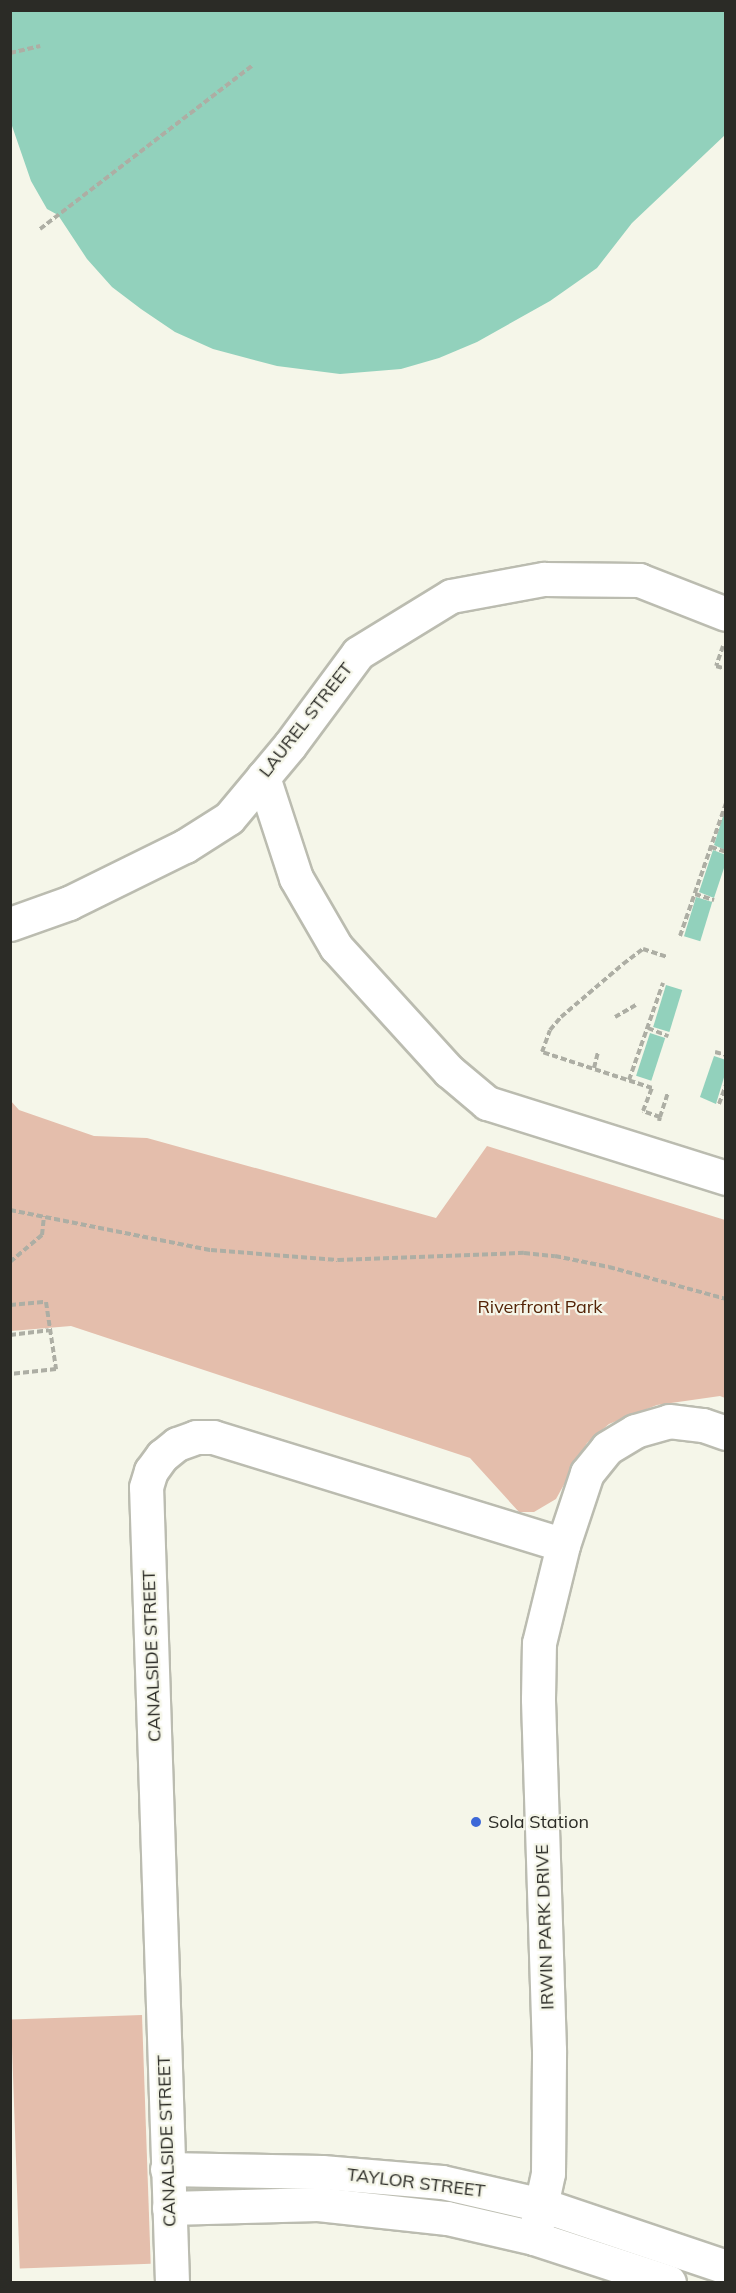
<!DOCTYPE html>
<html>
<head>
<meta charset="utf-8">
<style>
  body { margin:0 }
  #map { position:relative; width:736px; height:2293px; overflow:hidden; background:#f5f6e9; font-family:Mulish,sans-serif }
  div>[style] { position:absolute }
  .green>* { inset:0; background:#e4beac; transform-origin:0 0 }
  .water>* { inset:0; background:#92d1bc; transform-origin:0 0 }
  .path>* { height:4px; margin-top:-2px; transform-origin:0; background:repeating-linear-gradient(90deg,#adaea4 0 6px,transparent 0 9px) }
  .roads { filter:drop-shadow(2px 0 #bbbcb0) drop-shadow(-2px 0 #bbbcb0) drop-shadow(0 2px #bbbcb0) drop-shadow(0 -2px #bbbcb0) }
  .street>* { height:33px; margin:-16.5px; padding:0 16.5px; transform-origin:16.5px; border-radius:16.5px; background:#fff }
  .dots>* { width:16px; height:16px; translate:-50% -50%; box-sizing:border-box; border:3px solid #f5f6e9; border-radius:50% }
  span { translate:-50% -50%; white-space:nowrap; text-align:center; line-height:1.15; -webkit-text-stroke:4.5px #f5f6e9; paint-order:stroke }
  .street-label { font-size:18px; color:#2b2b26 }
  .park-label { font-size:18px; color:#542407 }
  .poi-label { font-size:18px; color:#2b2b26 }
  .left { translate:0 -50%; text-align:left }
  .frame { position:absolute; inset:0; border:12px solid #2b2b26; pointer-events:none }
</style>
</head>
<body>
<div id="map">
  <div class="green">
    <i style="clip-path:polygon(10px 1100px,19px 1110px,94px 1136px,147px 1138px,436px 1218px,487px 1146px,725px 1220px,725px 1398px,720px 1396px,657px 1405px,609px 1424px,587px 1443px,556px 1499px,534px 1512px,519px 1512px,470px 1458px,71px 1326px,11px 1331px)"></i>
    <i style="left:142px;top:2015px;width:249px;height:131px;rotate:88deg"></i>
  </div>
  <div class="water">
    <i style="clip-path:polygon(11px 10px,725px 11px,725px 135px,632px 223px,597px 268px,550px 301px,477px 342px,439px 358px,401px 369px,340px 374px,277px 366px,213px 349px,175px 332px,141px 309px,112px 287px,87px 259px,58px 215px,47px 209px,31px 181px,11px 123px)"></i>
    <i style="clip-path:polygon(725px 810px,726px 850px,725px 850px,714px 845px)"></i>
    <i style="clip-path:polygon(713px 850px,726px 855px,725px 865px,714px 898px,699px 892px)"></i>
    <i style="left:696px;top:897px;width:17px;height:41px;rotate:17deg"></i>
    <i style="left:666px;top:985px;width:17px;height:44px;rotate:17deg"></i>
    <i style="left:650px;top:1033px;width:16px;height:45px;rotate:18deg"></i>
    <i style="clip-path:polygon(714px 1056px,726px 1060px,725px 1074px,716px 1104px,700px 1097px)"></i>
  </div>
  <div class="path">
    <i style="left:10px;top:53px;width:31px;rotate:-13deg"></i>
    <i style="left:40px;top:229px;width:269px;rotate:-37.6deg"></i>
    <i style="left:724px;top:500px;width:2px"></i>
    <i style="left:723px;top:646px;width:21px;rotate:109deg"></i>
    <i style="left:716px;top:666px;width:10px;rotate:17deg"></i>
    <i style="left:711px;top:847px;width:16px;rotate:18deg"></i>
    <i style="left:695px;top:894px;width:20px;rotate:18deg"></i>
    <i style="left:680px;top:936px;width:141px;rotate:-70.9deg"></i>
    <i style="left:615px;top:1017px;width:24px;rotate:-30deg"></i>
    <i style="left:648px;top:1028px;width:22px;rotate:22deg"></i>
    <i style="left:715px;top:1052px;width:11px;rotate:15deg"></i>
    <i style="left:594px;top:1068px;width:16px;rotate:-76deg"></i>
    <i style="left:629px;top:1080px;width:103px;rotate:-70.7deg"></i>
    <i style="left:719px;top:1104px;width:20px;rotate:-70deg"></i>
    <i style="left:660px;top:1117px;width:26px;rotate:-72deg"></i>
    <i style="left:659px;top:1121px;width:4px;rotate:-76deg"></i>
    <i style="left:660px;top:1117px;width:18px;rotate:-161deg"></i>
    <i style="left:643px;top:1111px;width:25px;rotate:-69deg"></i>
    <i style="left:652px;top:1088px;width:116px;rotate:-161.9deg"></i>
    <i style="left:542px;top:1052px;width:23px;rotate:-70deg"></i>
    <i style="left:550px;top:1030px;width:17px;rotate:-50deg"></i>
    <i style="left:561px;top:1017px;width:82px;rotate:-40.5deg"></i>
    <i style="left:623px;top:964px;width:25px;rotate:-37deg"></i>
    <i style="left:643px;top:949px;width:26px;rotate:18deg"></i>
    <i style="left:10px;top:1210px;width:205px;rotate:11.3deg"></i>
    <i style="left:211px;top:1250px;width:127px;rotate:4.5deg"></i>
    <i style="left:338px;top:1260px;width:186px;rotate:-2.2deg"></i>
    <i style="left:524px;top:1253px;width:31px;rotate:6deg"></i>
    <i style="left:555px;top:1256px;width:55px;rotate:11.5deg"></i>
    <i style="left:609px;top:1267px;width:121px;rotate:15.3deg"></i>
    <i style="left:10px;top:1262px;width:42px;rotate:-40.2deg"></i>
    <i style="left:42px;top:1235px;width:19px;rotate:-84deg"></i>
    <i style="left:10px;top:1305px;width:36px;rotate:-5deg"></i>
    <i style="left:46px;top:1302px;width:68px;rotate:81.5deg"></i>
    <i style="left:56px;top:1369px;width:46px;rotate:173.8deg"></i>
    <i style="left:10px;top:1335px;width:39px;rotate:-7deg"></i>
  </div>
  <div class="roads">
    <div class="street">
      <i style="left:263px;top:777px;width:106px;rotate:71.9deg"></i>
      <i style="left:296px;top:878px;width:80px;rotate:59.9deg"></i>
      <i style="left:336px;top:947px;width:168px;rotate:47.7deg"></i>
      <i style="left:449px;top:1071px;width:50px;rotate:40.1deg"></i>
      <i style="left:487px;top:1103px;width:250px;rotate:17.4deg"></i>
      <i style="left:10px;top:924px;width:63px;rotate:-19.6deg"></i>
      <i style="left:69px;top:903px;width:129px;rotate:-26.2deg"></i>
      <i style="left:185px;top:846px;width:52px;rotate:-32.5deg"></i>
      <i style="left:229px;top:818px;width:95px;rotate:-50.1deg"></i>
      <i style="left:290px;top:745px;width:114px;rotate:-53.5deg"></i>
      <i style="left:358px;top:653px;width:109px;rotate:-31.5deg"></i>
      <i style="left:451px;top:596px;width:95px;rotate:-10.4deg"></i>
      <i style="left:544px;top:579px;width:95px;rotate:0.6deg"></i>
      <i style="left:639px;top:580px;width:93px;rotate:21.3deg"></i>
      <i style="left:167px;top:2169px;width:155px;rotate:1.1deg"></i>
      <i style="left:322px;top:2172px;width:120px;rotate:4.8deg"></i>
      <i style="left:442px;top:2182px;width:103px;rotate:13deg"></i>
      <i style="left:542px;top:2205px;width:194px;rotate:18.6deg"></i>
      <i style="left:169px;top:2208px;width:149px;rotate:-1.5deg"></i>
      <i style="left:318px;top:2204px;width:130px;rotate:6.2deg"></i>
      <i style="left:447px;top:2218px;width:89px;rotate:12.9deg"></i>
      <i style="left:534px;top:2238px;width:142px;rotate:18.1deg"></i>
      <i style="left:534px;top:2238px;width:66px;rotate:-77.8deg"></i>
      <i style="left:548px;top:2173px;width:123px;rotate:-89.5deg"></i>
      <i style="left:549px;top:2050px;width:351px;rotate:-91.8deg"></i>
      <i style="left:538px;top:1699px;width:56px;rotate:-89deg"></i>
      <i style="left:539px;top:1643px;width:101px;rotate:-76.2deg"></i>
      <i style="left:563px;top:1545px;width:76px;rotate:-71.6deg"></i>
      <i style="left:587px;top:1473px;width:32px;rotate:-51deg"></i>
      <i style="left:607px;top:1448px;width:33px;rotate:-31deg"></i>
      <i style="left:635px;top:1431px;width:35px;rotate:-16deg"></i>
      <i style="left:669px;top:1421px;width:34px;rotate:7deg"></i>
      <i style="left:703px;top:1425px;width:24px;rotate:19deg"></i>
      <i style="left:172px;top:2282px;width:795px;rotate:-91.87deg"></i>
      <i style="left:146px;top:1487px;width:17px;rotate:-73deg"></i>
      <i style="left:151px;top:1471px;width:19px;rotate:-54deg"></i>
      <i style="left:162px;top:1456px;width:19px;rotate:-39deg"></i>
      <i style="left:177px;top:1444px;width:20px;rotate:-20deg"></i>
      <i style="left:196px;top:1437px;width:17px"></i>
      <i style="left:213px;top:1437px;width:366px;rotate:17.1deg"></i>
    </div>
  </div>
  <div class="dots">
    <i style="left:476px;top:1822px;background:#3c68d8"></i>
  </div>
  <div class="street-label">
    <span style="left:306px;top:720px;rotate:-52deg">LAUREL STREET</span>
    <span style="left:152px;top:1656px;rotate:-92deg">CANALSIDE STREET</span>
    <span style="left:545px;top:1927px;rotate:-92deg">IRWIN PARK DRIVE</span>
    <span style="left:167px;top:2141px;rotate:-92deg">CANALSIDE STREET</span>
    <span style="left:416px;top:2183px;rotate:7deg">TAYLOR STREET</span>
  </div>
  <div class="park-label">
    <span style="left:540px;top:1307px">Riverfront Park</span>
  </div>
  <div class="poi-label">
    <span class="left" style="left:488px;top:1822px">Sola Station</span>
  </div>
  <div class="frame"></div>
</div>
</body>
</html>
